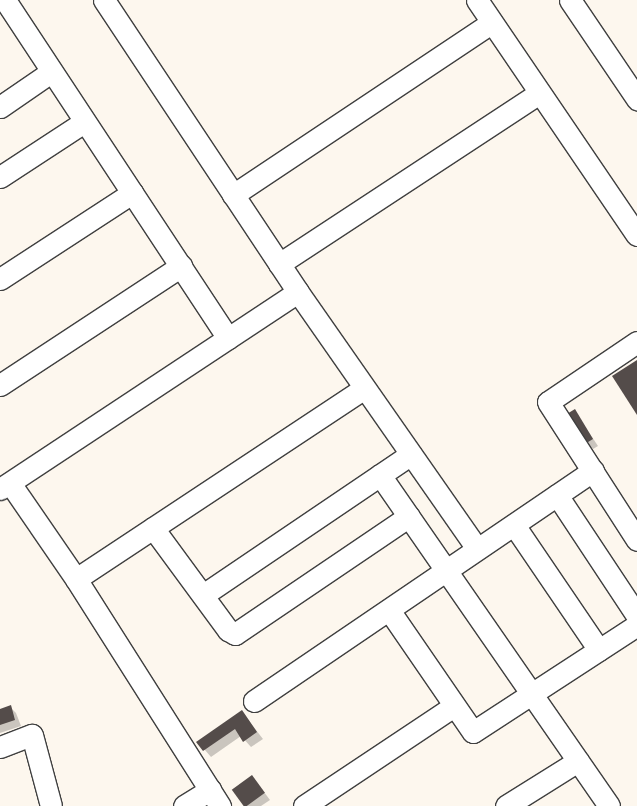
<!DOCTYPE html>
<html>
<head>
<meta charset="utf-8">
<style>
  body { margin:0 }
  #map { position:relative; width:637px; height:806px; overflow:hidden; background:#fdf7ee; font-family:"Roboto Serif",serif }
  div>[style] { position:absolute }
  .shadow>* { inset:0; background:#0003 }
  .building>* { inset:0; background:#544c4a; transform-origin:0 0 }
  .roads { filter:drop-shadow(1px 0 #404040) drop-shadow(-1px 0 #404040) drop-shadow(0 1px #404040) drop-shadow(0 -1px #404040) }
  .minor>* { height:21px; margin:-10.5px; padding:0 10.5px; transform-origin:10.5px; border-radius:10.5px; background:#fff }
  span { translate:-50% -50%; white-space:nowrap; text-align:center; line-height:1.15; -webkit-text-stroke:5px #fff; paint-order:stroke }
</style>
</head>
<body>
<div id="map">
  <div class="shadow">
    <i style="clip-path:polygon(574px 410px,598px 446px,593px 449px,587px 443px)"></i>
    <i style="clip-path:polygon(10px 707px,16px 713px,21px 726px,0 733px,0 710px)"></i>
    <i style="clip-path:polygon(242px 712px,263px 739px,251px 747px,241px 736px,211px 757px,198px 742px)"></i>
    <i style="clip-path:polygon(252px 776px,270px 800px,261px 806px,245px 806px,233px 789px)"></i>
  </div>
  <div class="building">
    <i style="clip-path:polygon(637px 360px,637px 415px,612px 376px)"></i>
    <i style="left:575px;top:409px;width:35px;height:9px;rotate:59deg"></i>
    <i style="clip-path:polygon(11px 705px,15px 720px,0 725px,0 709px)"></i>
    <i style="clip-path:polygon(242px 710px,257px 732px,243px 742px,235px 729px,203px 751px,196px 742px)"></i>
    <i style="left:252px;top:775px;width:22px;height:25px;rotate:54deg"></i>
  </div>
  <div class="roads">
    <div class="minor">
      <i style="left:5px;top:0;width:405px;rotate:56.6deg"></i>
      <i style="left:104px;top:0;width:351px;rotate:56.4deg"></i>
      <i style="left:298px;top:292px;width:313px;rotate:55.1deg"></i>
      <i style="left:477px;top:0;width:284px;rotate:55.8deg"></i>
      <i style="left:570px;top:0;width:120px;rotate:55.9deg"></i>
      <i style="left:0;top:107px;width:62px;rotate:-34.5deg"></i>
      <i style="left:0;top:177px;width:100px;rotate:-33.2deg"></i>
      <i style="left:233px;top:195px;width:311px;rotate:-33.7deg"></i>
      <i style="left:279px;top:264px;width:311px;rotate:-33.3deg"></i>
      <i style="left:0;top:279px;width:158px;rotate:-33.1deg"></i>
      <i style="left:637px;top:342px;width:107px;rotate:146deg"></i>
      <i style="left:548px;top:402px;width:164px;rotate:57.2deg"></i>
      <i style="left:0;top:385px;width:217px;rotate:-33.3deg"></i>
      <i style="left:380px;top:475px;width:402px;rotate:55.3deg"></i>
      <i style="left:10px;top:483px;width:116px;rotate:55.5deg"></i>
      <i style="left:76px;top:579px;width:269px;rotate:57.6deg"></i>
      <i style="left:0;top:489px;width:357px;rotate:-33.5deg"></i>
      <i style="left:557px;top:495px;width:145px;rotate:56.5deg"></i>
      <i style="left:514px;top:525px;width:151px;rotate:55.8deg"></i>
      <i style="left:153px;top:528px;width:127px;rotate:53.7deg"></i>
      <i style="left:228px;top:630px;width:8px;rotate:30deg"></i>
      <i style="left:235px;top:634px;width:210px;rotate:-34.1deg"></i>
      <i style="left:76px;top:579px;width:346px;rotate:-33.5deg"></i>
      <i style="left:203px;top:595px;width:251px;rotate:-34.1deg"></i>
      <i style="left:389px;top:610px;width:148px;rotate:55.5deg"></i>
      <i style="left:473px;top:732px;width:196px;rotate:-33.1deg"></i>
      <i style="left:254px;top:701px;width:410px;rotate:-34.2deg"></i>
      <i style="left:0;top:747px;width:34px;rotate:-21deg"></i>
      <i style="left:32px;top:735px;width:73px;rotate:75deg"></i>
      <i style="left:184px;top:806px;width:31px;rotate:-32deg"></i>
      <i style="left:304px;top:806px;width:180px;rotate:-33.7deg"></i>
      <i style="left:506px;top:806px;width:85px;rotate:-32deg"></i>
    </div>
  </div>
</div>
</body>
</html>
